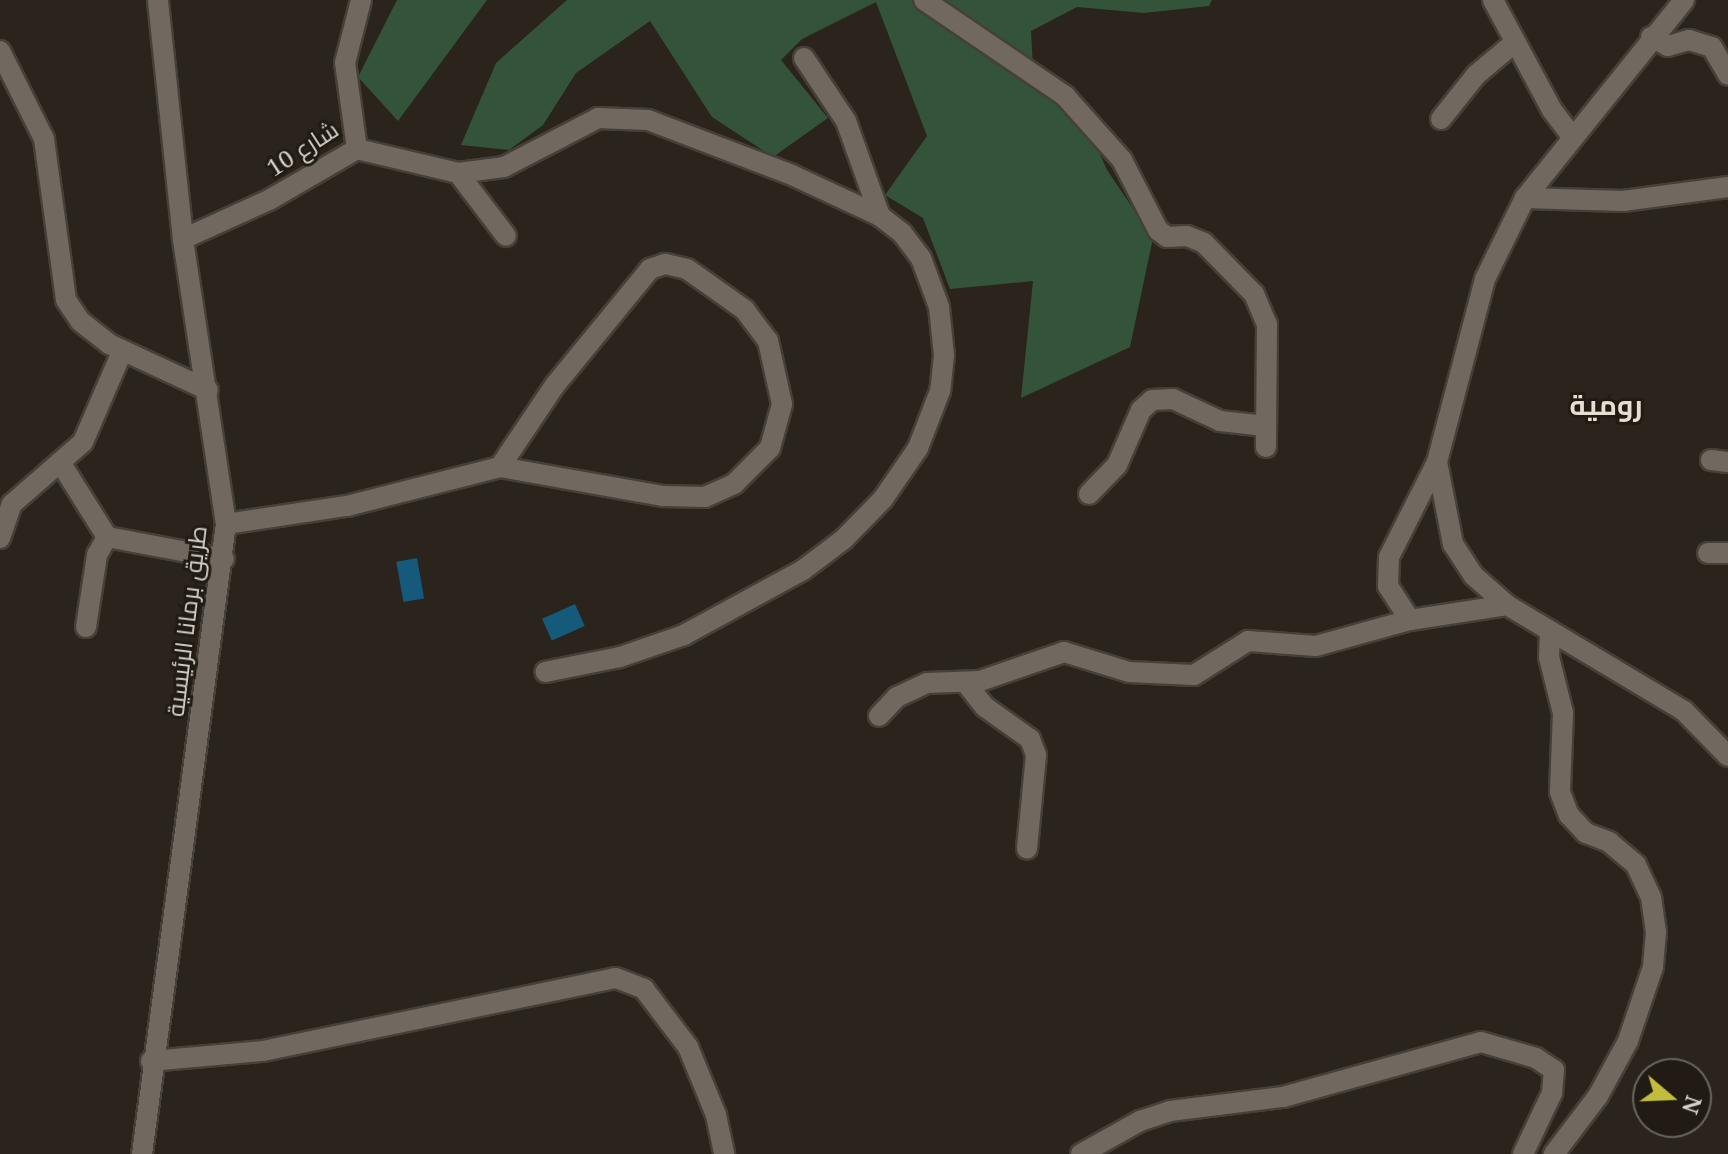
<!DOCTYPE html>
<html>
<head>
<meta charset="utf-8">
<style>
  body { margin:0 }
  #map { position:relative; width:1728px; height:1154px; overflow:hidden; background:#2b241c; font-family:"Noto Serif",Cairo,serif }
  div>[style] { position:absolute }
  .green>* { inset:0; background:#34533b }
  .water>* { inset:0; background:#15597b; transform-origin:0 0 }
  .roads { filter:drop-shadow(2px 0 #454039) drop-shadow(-2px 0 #454039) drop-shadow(0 2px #454039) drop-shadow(0 -2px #454039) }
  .minor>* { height:20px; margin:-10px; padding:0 10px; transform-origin:10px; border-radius:10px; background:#71695f }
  span { translate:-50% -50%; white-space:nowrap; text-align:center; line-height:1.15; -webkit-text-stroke:6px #211b13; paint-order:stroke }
  .street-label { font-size:24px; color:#d5d1cb }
  .quarter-label { font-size:28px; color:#e7ded3; font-weight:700 }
  .north { position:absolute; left:1632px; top:1058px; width:80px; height:80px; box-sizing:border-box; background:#211b13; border:2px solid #69645d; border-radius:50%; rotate:109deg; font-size:22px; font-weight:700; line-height:32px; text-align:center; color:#d5d1cb }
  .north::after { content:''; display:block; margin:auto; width:28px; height:36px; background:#c2bd3f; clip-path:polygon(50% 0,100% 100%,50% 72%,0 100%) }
</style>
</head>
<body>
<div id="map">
  <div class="green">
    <i style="clip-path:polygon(397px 0,487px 0,398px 121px,358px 77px)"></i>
    <i style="clip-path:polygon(567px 0,1212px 0,1209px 6px,1144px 13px,1077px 7px,1031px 31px,1034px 87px,1074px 96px,1107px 170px,1153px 238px,1130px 347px,1021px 398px,1033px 281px,950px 289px,923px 218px,885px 195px,927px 136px,876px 2px,802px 39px,781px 60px,828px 118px,773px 157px,712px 117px,650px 21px,576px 73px,543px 125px,509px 150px,461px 145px,496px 63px)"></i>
  </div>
  <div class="water">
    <i style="left:417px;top:558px;width:41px;height:21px;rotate:80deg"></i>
    <i style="left:575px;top:604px;width:24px;height:36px;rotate:66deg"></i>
  </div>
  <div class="roads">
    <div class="minor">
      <i style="left:924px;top:0;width:171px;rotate:34.2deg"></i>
      <i style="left:1065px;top:96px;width:86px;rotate:48.3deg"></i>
      <i style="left:1122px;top:160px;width:79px;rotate:62.8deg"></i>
      <i style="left:1158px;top:230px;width:11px;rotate:38deg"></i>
      <i style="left:1167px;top:237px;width:20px;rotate:-3deg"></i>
      <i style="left:1187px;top:236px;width:18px;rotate:22deg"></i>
      <i style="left:1204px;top:243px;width:71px;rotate:45.6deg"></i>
      <i style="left:1254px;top:294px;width:33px;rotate:67deg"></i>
      <i style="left:1267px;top:324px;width:123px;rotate:90.5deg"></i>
      <i style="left:1493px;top:0;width:125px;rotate:61.8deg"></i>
      <i style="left:1552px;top:110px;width:31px;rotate:53deg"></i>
      <i style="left:1651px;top:37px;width:19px;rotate:28deg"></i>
      <i style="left:1668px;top:46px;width:22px;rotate:-16deg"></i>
      <i style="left:1689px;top:40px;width:24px;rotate:17deg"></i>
      <i style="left:1712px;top:47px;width:32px;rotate:60deg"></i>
      <i style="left:0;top:51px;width:98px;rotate:63.4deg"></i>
      <i style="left:44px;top:139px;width:162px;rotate:82.2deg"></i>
      <i style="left:66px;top:300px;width:25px;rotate:56deg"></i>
      <i style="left:80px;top:321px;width:37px;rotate:38deg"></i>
      <i style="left:109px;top:344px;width:109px;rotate:24.9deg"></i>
      <i style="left:804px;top:58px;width:76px;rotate:56.3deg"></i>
      <i style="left:846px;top:121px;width:101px;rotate:70.3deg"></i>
      <i style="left:1441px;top:119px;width:56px;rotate:-51.5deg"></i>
      <i style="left:1476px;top:75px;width:50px;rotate:-40.1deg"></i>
      <i style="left:357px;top:149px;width:104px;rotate:13.4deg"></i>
      <i style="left:458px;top:173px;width:46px;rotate:-7.4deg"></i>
      <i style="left:504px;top:167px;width:106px;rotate:-27.5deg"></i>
      <i style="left:598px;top:118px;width:50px;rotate:2.3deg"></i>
      <i style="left:648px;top:120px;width:154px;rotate:20.9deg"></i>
      <i style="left:792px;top:175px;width:97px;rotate:25deg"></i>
      <i style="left:880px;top:216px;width:28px;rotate:38deg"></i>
      <i style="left:902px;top:233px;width:31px;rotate:53deg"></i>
      <i style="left:921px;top:258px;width:52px;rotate:69.8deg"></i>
      <i style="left:939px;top:307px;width:48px;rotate:84.1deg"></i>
      <i style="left:944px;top:355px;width:36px;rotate:96deg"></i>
      <i style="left:940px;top:391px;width:61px;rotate:111.1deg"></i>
      <i style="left:918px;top:448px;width:62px;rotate:124.5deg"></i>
      <i style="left:883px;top:499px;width:56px;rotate:134.3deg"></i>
      <i style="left:844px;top:539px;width:51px;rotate:142.9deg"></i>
      <i style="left:803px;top:570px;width:136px;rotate:151.4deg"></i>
      <i style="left:684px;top:635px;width:68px;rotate:161deg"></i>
      <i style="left:620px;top:657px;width:76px;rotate:168.7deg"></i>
      <i style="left:458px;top:173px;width:79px;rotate:52.7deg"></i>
      <i style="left:1728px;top:187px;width:106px;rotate:172.4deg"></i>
      <i style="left:1623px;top:201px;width:98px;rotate:-178.2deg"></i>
      <i style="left:1525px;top:198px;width:90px;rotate:116.3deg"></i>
      <i style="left:1485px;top:279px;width:189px;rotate:104.7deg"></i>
      <i style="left:1437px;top:462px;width:84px;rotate:79deg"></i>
      <i style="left:1453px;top:544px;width:38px;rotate:57deg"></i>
      <i style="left:1474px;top:576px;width:44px;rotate:41.3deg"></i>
      <i style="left:1507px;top:605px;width:206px;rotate:30.9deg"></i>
      <i style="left:1684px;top:711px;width:63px;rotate:45.6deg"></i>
      <i style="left:1525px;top:198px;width:254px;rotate:-51.2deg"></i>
      <i style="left:183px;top:239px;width:94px;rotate:-24.4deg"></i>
      <i style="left:269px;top:200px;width:102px;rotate:-30.1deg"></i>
      <i style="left:357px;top:149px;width:87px;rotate:-97.9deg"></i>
      <i style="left:345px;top:63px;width:65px;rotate:-75.7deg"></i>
      <i style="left:1711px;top:460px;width:17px;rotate:7deg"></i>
      <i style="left:60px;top:462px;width:89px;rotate:57.9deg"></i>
      <i style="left:1437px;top:462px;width:106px;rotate:116.8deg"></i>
      <i style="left:1389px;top:557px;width:29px;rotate:92deg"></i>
      <i style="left:1388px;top:586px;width:40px;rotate:57.1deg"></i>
      <i style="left:1410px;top:620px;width:98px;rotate:-8.8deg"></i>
      <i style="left:1089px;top:494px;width:40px;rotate:-46deg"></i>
      <i style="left:1117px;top:465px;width:60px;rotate:-66.4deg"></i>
      <i style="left:1141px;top:410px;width:15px;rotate:-42deg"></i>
      <i style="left:1152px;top:400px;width:21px;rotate:-3deg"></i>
      <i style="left:1173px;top:399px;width:52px;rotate:25.1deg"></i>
      <i style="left:1220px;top:421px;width:46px;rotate:6.2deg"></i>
      <i style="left:226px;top:524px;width:122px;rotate:-8.5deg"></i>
      <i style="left:347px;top:506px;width:158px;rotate:-14.3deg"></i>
      <i style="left:500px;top:467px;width:166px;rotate:10.1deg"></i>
      <i style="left:663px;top:496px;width:42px;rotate:1.4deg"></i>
      <i style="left:705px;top:497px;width:32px;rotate:-24deg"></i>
      <i style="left:734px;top:484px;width:51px;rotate:-45deg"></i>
      <i style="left:770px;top:448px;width:46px;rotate:-74.7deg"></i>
      <i style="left:782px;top:404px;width:65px;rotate:-102.5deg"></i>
      <i style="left:768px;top:341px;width:39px;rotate:-127deg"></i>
      <i style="left:745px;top:310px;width:71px;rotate:-144.7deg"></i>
      <i style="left:687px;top:269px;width:23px;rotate:-167deg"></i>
      <i style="left:665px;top:264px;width:16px;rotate:162deg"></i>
      <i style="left:650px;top:269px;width:150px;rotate:129.3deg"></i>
      <i style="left:555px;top:385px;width:99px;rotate:123.9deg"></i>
      <i style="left:0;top:538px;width:36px;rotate:-71deg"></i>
      <i style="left:12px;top:504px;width:94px;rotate:-41.1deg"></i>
      <i style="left:83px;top:442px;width:98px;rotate:-66.6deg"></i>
      <i style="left:1708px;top:553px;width:20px"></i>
      <i style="left:86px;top:627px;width:73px;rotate:-81.3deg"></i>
      <i style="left:97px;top:555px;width:21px;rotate:-61deg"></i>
      <i style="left:107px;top:537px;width:119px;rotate:10.6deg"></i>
      <i style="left:1550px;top:631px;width:26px;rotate:92deg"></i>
      <i style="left:1549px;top:657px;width:58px;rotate:76deg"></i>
      <i style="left:1563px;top:713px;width:79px;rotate:92.2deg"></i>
      <i style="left:1560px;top:792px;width:25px;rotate:69deg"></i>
      <i style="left:1569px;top:815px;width:25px;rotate:47deg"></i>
      <i style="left:1586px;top:833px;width:25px;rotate:21deg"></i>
      <i style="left:1609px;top:842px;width:35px;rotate:40deg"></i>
      <i style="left:1636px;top:865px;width:35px;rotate:65deg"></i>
      <i style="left:1651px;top:897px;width:35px;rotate:82deg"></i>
      <i style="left:1656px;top:932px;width:35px;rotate:95deg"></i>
      <i style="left:1653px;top:967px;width:78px;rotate:108.7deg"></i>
      <i style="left:1628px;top:1041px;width:63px;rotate:118.6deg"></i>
      <i style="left:1598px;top:1096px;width:73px;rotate:127.2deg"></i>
      <i style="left:966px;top:683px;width:31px;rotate:52deg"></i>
      <i style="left:985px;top:707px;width:55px;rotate:35.4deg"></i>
      <i style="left:1030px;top:739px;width:17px;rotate:69deg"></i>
      <i style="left:1036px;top:755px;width:94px;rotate:95.5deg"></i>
      <i style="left:879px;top:716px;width:26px;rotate:-47deg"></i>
      <i style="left:897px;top:697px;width:33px;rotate:-25deg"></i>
      <i style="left:927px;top:683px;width:53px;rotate:-2.2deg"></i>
      <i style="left:980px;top:681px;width:89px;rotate:-19deg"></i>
      <i style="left:1064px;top:652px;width:68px;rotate:17.1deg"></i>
      <i style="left:1129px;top:672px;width:65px;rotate:2.6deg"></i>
      <i style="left:1194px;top:675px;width:64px;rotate:-32.2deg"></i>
      <i style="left:1248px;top:641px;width:68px;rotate:4.2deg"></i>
      <i style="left:1316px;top:646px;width:98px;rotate:-15.5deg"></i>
      <i style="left:151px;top:1061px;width:112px;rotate:-5.1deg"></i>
      <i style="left:263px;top:1051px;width:360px;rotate:-11.7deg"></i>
      <i style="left:616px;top:978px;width:30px;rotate:21deg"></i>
      <i style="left:644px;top:989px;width:73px;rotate:52.8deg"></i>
      <i style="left:688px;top:1047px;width:74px;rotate:67.6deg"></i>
      <i style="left:716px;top:1115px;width:40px;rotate:78deg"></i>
      <i style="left:142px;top:1154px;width:636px;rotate:-82.41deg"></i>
      <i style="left:226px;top:524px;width:288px;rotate:-98.6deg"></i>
      <i style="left:183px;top:239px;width:240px;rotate:-96deg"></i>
      <i style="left:1081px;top:1154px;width:68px;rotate:-29.2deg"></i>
      <i style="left:1140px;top:1121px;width:32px;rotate:-18deg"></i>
      <i style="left:1170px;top:1111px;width:114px;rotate:-7.1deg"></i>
      <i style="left:1283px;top:1097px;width:205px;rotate:-15.5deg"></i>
      <i style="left:1481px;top:1042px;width:57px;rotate:16.2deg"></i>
      <i style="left:1536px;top:1058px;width:22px;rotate:34deg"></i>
      <i style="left:1554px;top:1070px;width:23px;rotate:95deg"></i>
      <i style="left:1552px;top:1093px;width:68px;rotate:115.4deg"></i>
    </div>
  </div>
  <div class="street-label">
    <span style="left:302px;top:148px;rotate:-33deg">شارع 10</span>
    <span style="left:186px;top:621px;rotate:-83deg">طريق برمانا الرئيسية</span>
  </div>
  <div class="quarter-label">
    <span style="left:1606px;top:404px">رومية</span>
  </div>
  <div class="north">N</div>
</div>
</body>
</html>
